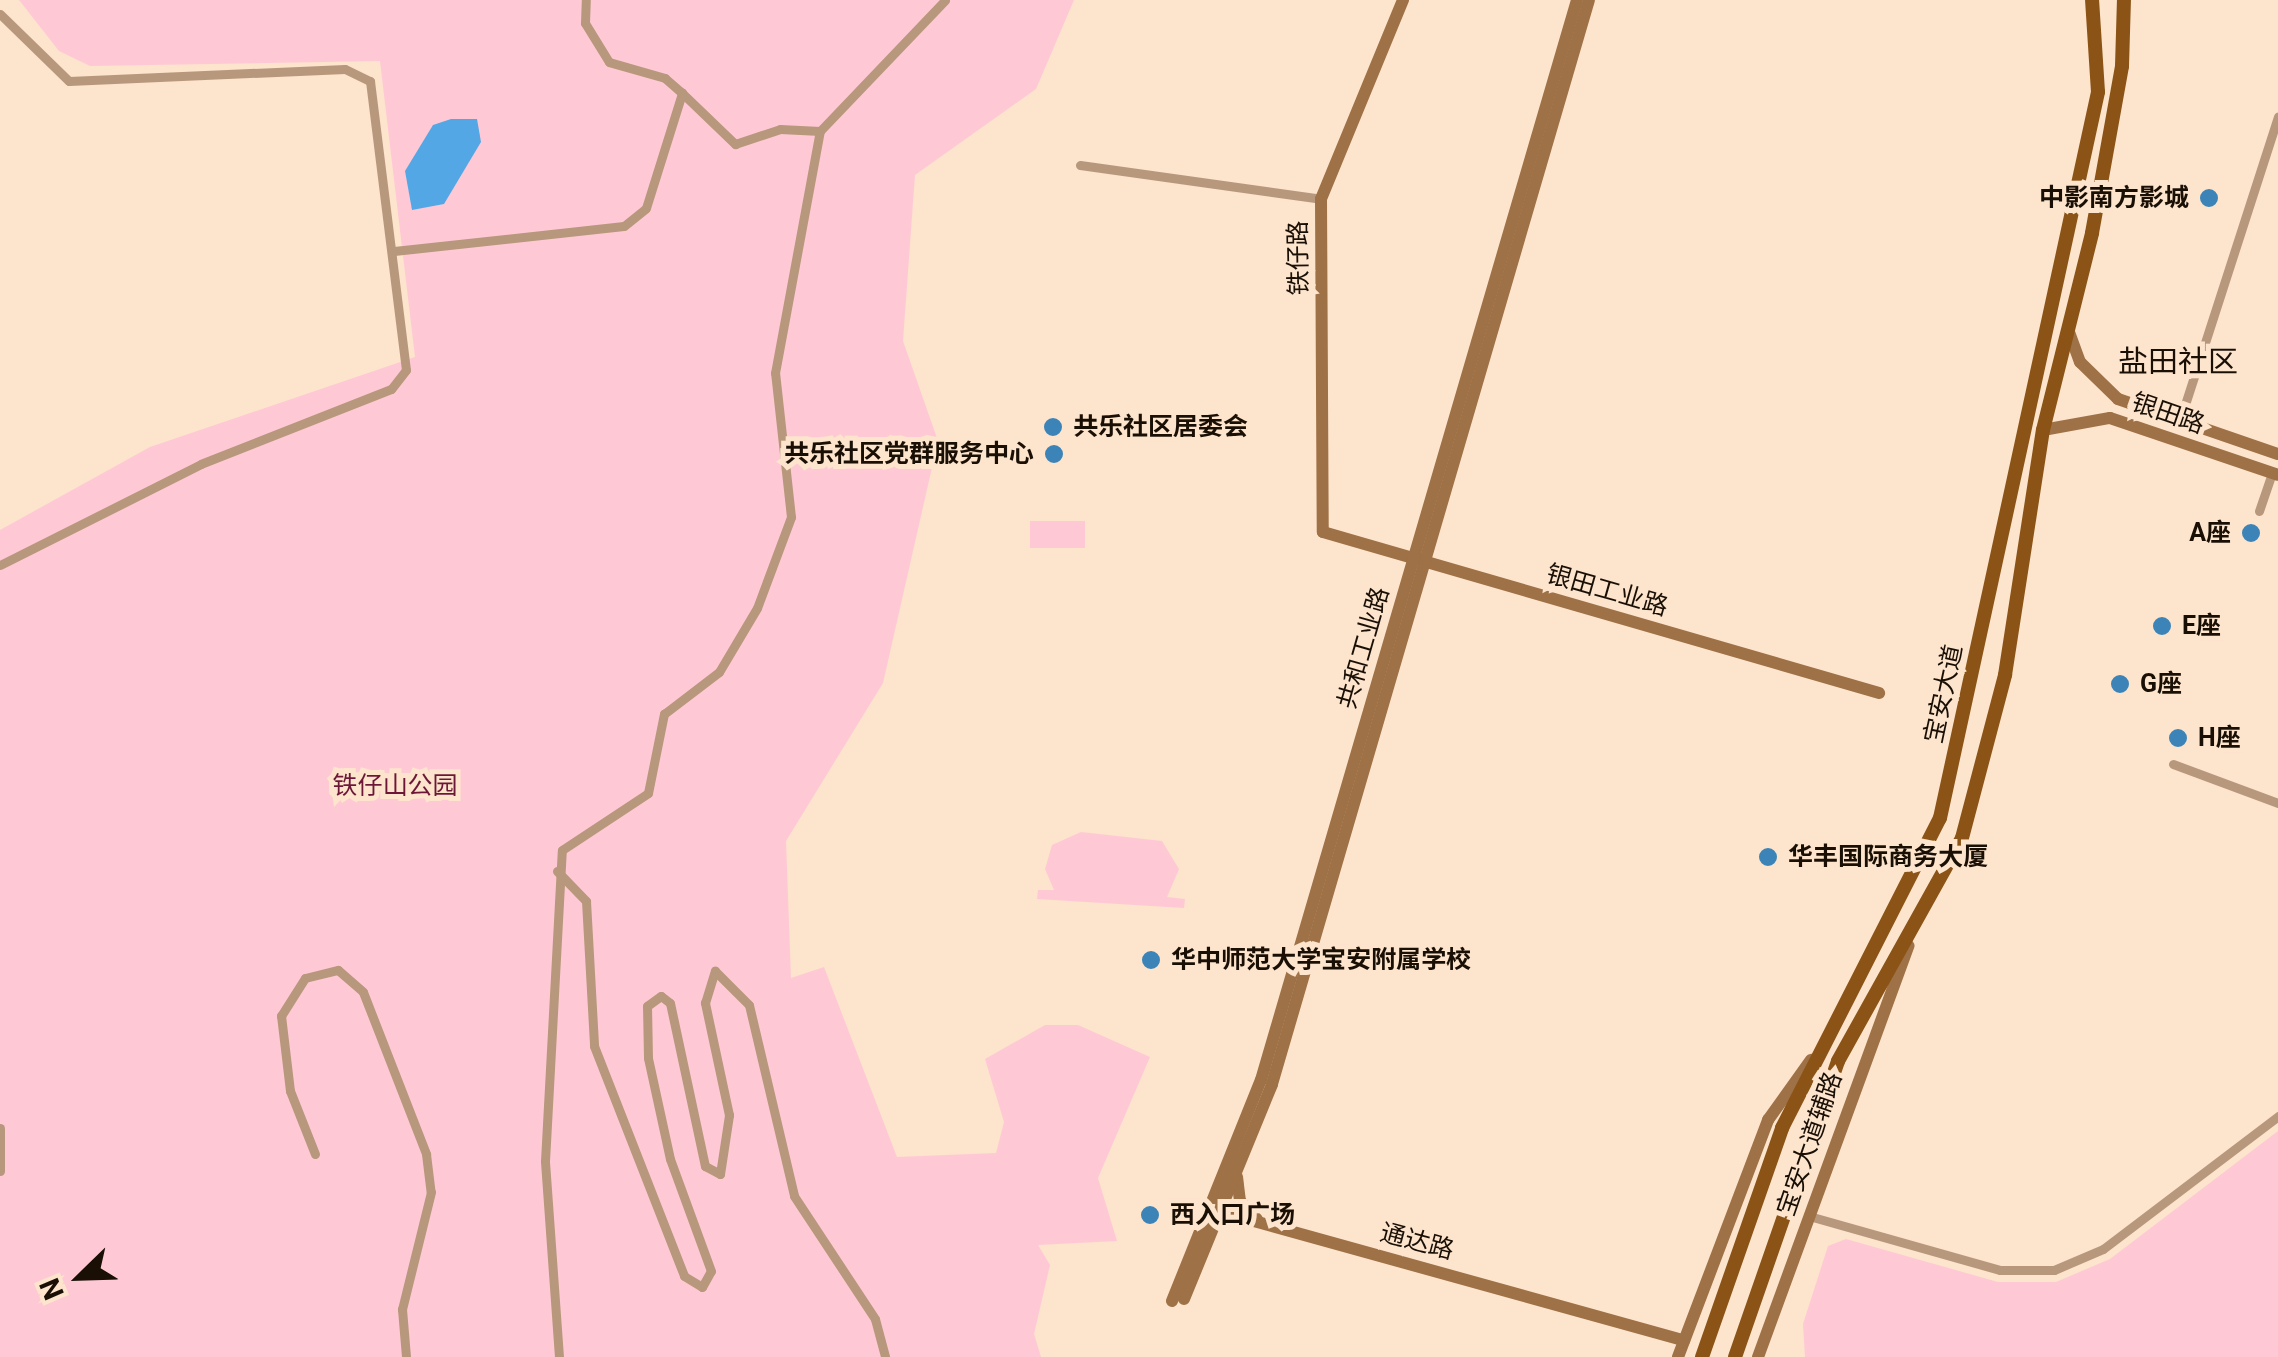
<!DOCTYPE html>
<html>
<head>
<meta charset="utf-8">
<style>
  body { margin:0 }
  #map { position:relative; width:2278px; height:1357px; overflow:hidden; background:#fde4cd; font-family:Roboto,"Noto Sans SC",sans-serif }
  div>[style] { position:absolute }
  .green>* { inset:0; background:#fec9d5; transform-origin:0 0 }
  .water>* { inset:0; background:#54a7e5 }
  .street>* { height:9px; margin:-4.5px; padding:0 4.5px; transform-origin:4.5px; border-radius:4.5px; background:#b8987c }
  .secondary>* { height:12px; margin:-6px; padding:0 6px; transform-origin:6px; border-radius:6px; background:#9f7146 }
  .primary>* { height:14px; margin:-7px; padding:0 7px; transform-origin:7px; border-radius:7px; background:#8b5416 }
  .dots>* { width:28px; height:28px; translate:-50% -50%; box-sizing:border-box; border:5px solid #fde4cd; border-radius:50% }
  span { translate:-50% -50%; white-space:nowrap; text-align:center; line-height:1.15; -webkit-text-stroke:10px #fde4cd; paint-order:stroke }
  .poi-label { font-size:25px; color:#190f05; font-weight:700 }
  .right { translate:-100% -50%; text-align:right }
  .left { translate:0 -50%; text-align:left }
  .street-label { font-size:25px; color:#190f05 }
  .park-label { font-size:25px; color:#6c1737 }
  .quarter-label { font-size:30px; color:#190f05 }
  .north { position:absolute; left:30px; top:1227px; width:100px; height:100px; -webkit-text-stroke:8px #fde4cd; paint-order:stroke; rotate:247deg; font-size:28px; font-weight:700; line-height:40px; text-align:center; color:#190f05 }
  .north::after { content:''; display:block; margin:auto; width:35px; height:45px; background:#190f05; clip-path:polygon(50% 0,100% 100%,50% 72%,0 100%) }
</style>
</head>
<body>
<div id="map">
  <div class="green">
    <i style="clip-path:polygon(19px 0,1074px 0,1036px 89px,915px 175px,903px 341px,938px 441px,883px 683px,786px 841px,791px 978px,824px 967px,897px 1157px,996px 1153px,1004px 1122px,985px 1059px,1045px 1025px,1078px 1025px,1150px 1057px,1098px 1178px,1117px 1241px,1038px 1245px,1050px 1265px,1034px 1334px,1041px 1357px,0 1357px,0 530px,150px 447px,415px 357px,380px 61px,90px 66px,59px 51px)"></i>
    <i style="left:1085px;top:521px;width:27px;height:55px;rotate:90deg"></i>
    <i style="clip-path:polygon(1081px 832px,1162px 841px,1179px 869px,1167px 897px,1185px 899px,1184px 908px,1037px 899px,1038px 890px,1054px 890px,1045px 869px,1052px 845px)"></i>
    <i style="clip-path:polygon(2278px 1131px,2278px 1357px,1805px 1357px,1803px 1324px,1828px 1246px,1846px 1239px,1998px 1282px,2056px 1282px,2110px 1259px)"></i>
  </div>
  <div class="water">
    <i style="clip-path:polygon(451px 119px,477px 119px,481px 142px,444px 204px,412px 210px,405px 171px,433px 125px)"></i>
  </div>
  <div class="street">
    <i style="left:0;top:14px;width:96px;rotate:44.2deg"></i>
    <i style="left:69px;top:81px;width:276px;rotate:-2.5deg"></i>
    <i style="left:345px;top:69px;width:28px;rotate:26deg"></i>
    <i style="left:370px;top:81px;width:291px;rotate:82.9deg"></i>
    <i style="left:406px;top:370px;width:24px;rotate:128deg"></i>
    <i style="left:391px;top:389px;width:204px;rotate:158.5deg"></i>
    <i style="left:201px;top:464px;width:225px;rotate:153.3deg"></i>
    <i style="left:682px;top:93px;width:74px;rotate:43.9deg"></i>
    <i style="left:735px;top:144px;width:47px;rotate:-18.4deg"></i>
    <i style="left:780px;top:129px;width:40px;rotate:2.9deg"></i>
    <i style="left:820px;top:131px;width:181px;rotate:-46.3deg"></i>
    <i style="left:1080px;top:165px;width:243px;rotate:8deg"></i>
    <i style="left:394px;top:251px;width:231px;rotate:-6.2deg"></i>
    <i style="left:624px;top:226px;width:28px;rotate:-39deg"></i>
    <i style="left:646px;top:208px;width:121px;rotate:-72.6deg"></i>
    <i style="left:682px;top:93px;width:23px;rotate:-139deg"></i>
    <i style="left:665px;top:78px;width:58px;rotate:-164.1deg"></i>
    <i style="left:609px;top:62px;width:46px;rotate:-121.6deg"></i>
    <i style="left:585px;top:23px;width:23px;rotate:-88deg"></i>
    <i style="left:2180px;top:420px;width:319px;rotate:-72.1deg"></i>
    <i style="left:2259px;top:511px;width:40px;rotate:-71.1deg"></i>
    <i style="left:2173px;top:764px;width:112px;rotate:20.4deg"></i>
    <i style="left:557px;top:871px;width:42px;rotate:46deg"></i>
    <i style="left:586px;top:901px;width:145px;rotate:86.8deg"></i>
    <i style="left:594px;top:1046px;width:247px;rotate:68.6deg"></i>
    <i style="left:684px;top:1276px;width:21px;rotate:31deg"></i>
    <i style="left:702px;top:1287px;width:18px;rotate:-61deg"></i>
    <i style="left:711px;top:1271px;width:119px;rotate:-110.1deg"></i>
    <i style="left:670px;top:1159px;width:103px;rotate:-102.3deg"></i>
    <i style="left:648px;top:1058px;width:52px;rotate:-91.1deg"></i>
    <i style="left:647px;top:1006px;width:17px;rotate:-36deg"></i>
    <i style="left:661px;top:996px;width:11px;rotate:38deg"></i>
    <i style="left:670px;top:1003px;width:167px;rotate:77.9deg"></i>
    <i style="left:705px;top:1166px;width:17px;rotate:28deg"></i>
    <i style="left:720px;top:1174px;width:60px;rotate:-81.3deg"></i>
    <i style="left:729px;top:1115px;width:115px;rotate:-102.1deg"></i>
    <i style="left:705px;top:1003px;width:34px;rotate:-73deg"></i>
    <i style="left:715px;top:971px;width:48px;rotate:45deg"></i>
    <i style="left:749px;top:1005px;width:196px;rotate:76.7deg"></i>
    <i style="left:794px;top:1196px;width:147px;rotate:56.6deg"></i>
    <i style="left:875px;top:1319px;width:39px;rotate:75deg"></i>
    <i style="left:0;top:1128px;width:43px;rotate:90deg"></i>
    <i style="left:315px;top:1154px;width:68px;rotate:-111.6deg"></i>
    <i style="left:290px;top:1091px;width:76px;rotate:-96.8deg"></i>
    <i style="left:281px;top:1016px;width:45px;rotate:-57.7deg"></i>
    <i style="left:305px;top:978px;width:34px;rotate:-14deg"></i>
    <i style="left:338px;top:970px;width:33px;rotate:41deg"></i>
    <i style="left:363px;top:992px;width:174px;rotate:68.7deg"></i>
    <i style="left:426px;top:1154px;width:38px;rotate:83deg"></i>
    <i style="left:431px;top:1192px;width:121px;rotate:103.9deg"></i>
    <i style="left:402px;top:1309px;width:48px;rotate:85.2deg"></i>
    <i style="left:1809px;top:1216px;width:198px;rotate:15.8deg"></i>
    <i style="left:2000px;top:1270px;width:54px"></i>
    <i style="left:2054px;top:1270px;width:53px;rotate:-23.2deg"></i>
    <i style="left:2103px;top:1249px;width:220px;rotate:-37.2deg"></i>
    <i style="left:559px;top:1357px;width:196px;rotate:-94.1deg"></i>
    <i style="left:545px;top:1161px;width:311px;rotate:-86.9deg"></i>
    <i style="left:562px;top:850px;width:103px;rotate:-33.5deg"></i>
    <i style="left:648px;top:793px;width:81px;rotate:-78.6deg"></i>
    <i style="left:664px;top:714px;width:69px;rotate:-37.4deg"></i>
    <i style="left:719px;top:672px;width:74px;rotate:-59.3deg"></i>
    <i style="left:757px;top:608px;width:97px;rotate:-69.5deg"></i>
    <i style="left:791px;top:517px;width:145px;rotate:-96.3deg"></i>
    <i style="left:775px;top:373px;width:246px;rotate:-79.5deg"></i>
  </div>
  <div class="secondary">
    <i style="left:1403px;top:0;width:215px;rotate:112.4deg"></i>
    <i style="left:1321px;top:199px;width:333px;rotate:89.7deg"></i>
    <i style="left:1323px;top:532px;width:579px;rotate:16.15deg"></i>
    <i style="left:2069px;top:332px;width:32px;rotate:70deg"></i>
    <i style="left:2080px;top:362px;width:53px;rotate:44.2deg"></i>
    <i style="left:2118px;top:399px;width:169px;rotate:19deg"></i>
    <i style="left:2043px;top:430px;width:68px;rotate:-10.2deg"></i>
    <i style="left:2110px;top:418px;width:177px;rotate:18.7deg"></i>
    <i style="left:1237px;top:1177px;width:24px;rotate:83deg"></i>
    <i style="left:1240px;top:1201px;width:25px;rotate:47deg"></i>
    <i style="left:1214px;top:1210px;width:488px;rotate:15.5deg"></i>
    <i style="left:1184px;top:1299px;width:232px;rotate:-67.7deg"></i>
    <i style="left:1272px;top:1084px;width:1129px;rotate:-73.7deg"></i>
    <i style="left:1172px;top:1301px;width:238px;rotate:-68.1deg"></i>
    <i style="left:1261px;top:1080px;width:1125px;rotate:-73.69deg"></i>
    <i style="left:1678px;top:1357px;width:254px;rotate:-69.2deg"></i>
    <i style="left:1768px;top:1120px;width:74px;rotate:-54.4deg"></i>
    <i style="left:1758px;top:1357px;width:438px;rotate:-69.9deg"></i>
  </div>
  <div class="primary">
    <i style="left:1702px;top:1357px;width:243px;rotate:-70.7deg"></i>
    <i style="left:1782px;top:1128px;width:348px;rotate:-63deg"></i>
    <i style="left:1940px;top:818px;width:743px;rotate:-77.72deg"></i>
    <i style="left:2098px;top:92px;width:92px;rotate:-93.7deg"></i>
    <i style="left:1735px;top:1357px;width:313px;rotate:-70.8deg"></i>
    <i style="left:1838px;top:1061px;width:255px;rotate:-60.9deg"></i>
    <i style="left:1962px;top:838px;width:169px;rotate:-75.2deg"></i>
    <i style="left:2005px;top:675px;width:248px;rotate:-81.2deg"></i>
    <i style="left:2043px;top:430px;width:203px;rotate:-76deg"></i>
    <i style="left:2092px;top:233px;width:170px;rotate:-79.8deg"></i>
    <i style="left:2122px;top:66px;width:66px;rotate:-88.3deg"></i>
  </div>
  <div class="dots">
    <i style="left:2209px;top:198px;background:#3c84b8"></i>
    <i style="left:1053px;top:427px;background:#3c84b8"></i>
    <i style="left:1054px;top:454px;background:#3c84b8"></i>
    <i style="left:2251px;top:533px;background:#3c84b8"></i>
    <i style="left:2162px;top:626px;background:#3c84b8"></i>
    <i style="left:2120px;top:684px;background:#3c84b8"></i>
    <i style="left:2178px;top:738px;background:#3c84b8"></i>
    <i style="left:1768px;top:857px;background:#3c84b8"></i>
    <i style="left:1151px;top:960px;background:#3c84b8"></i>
    <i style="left:1150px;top:1215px;background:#3c84b8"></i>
  </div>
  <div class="poi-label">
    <span class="right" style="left:2189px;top:198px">中影南方影城</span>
    <span class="left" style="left:1073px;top:427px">共乐社区居委会</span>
    <span class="right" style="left:1034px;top:454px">共乐社区党群服务中心</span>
    <span class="right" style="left:2231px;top:533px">A座</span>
    <span class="left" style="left:2182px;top:626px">E座</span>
    <span class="left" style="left:2140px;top:684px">G座</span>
    <span class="left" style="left:2198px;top:738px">H座</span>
    <span class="left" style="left:1788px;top:857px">华丰国际商务大厦</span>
    <span class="left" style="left:1171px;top:960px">华中师范大学宝安附属学校</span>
    <span class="left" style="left:1170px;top:1215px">西入口广场</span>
  </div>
  <div class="street-label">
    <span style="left:1299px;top:258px;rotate:-91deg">铁仔路</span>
    <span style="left:2168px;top:414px;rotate:19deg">银田路</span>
    <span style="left:1607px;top:591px;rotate:16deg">银田工业路</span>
    <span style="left:1364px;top:648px;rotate:-74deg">共和工业路</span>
    <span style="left:1944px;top:694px;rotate:-78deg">宝安大道</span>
    <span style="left:1810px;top:1144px;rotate:-71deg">宝安大道辅路</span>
    <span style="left:1417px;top:1242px;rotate:15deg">通达路</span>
  </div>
  <div class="park-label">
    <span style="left:395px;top:786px">铁仔山公园</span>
  </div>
  <div class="quarter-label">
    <span style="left:2178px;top:362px">盐田社区</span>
  </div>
  <div class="north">N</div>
</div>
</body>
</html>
